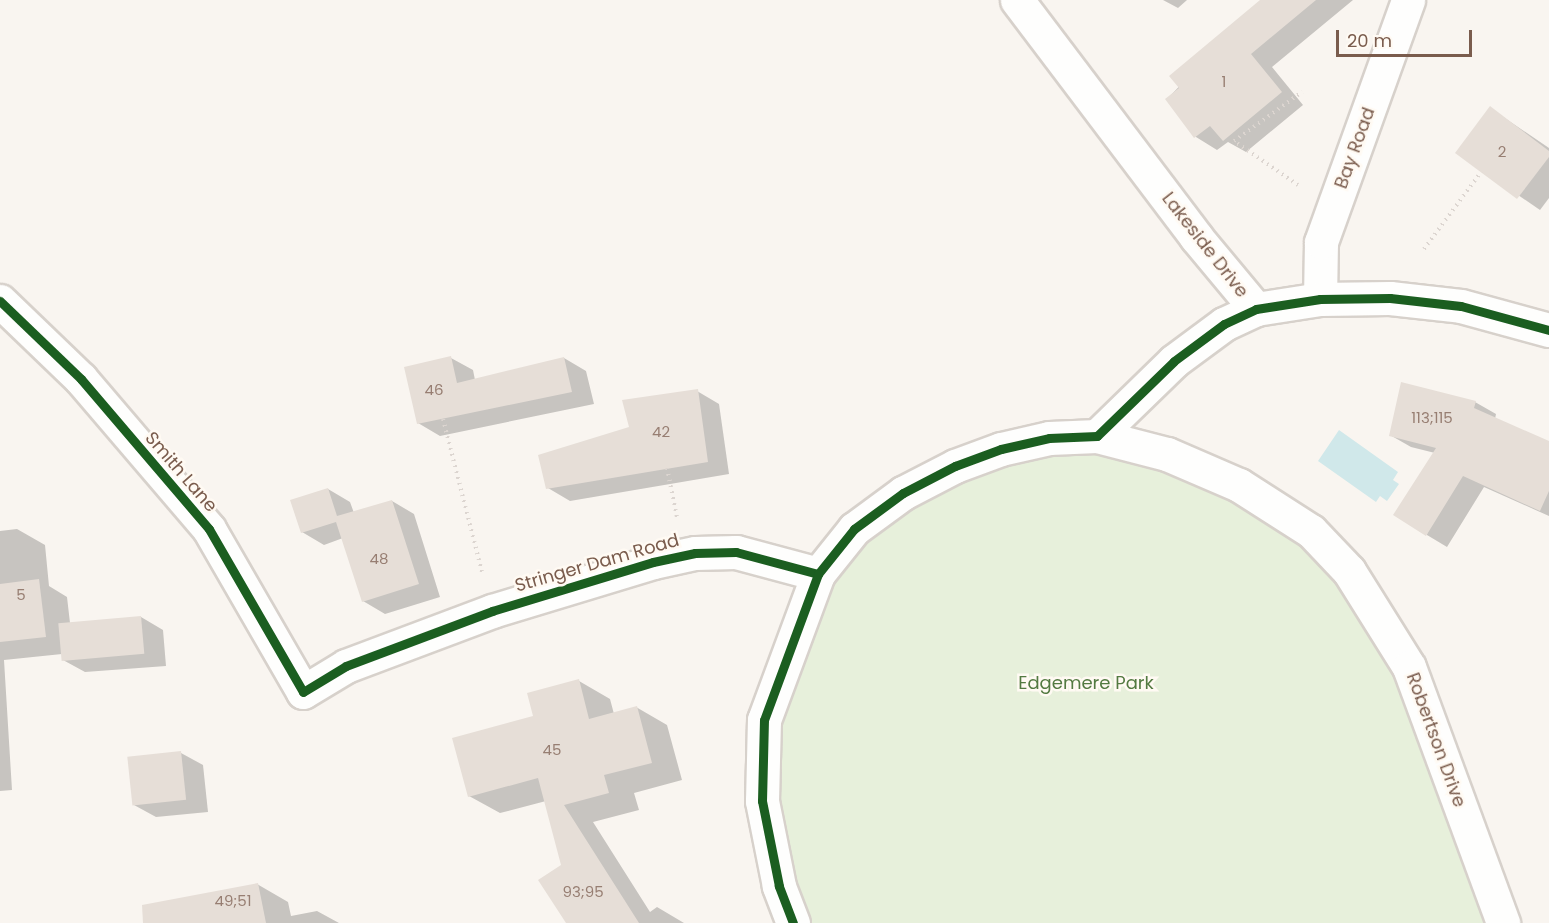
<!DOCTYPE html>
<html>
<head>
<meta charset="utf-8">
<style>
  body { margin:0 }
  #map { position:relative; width:1549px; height:923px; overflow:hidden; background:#f9f5f0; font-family:Poppins,sans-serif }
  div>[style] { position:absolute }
  .green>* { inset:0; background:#e7f0db }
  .water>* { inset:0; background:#d0e8ea }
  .shadow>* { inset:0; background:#0003 }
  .building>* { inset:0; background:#e6ded7; transform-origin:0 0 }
  .path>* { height:4px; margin-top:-2px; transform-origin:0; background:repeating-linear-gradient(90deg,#dcd5d0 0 1.5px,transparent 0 6px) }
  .roads { filter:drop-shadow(2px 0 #d7d1cb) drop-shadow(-2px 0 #d7d1cb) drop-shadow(0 2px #d7d1cb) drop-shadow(0 -2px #d7d1cb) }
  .minor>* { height:33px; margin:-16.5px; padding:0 16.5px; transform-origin:16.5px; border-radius:16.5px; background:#fefefd }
  .cycleway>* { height:9px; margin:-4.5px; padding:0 4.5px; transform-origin:4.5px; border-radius:4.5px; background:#1b5e20 }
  span { translate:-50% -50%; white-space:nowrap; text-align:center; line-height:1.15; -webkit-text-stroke:5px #fffaf3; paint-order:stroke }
  .number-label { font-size:15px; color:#977e72 }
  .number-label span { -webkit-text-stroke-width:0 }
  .street-label { font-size:18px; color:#7a5c4d }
  .park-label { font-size:18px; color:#537a41 }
  .scale { position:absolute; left:1336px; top:30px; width:136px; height:27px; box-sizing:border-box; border:3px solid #7a5c4d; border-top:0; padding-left:8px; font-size:18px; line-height:21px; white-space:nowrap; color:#7a5c4d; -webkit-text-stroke:4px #fffaf3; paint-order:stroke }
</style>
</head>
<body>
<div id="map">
  <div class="green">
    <i style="clip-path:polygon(1097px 436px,1239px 485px,1374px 607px,1503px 923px,801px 923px,764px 720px,854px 529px,955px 466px)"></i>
  </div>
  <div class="water">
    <i style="clip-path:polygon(1339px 430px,1398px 472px,1393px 480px,1399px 484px,1387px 501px,1380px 496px,1376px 502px,1318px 461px)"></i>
  </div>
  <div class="shadow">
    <i style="clip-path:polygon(1163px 0,1187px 0,1178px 8px)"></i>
    <i style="clip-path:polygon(1263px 0,1353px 0,1272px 67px,1303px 105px,1246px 152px,1228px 142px,1217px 150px,1196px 137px,1167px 99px)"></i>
    <i style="clip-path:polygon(1490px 108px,1549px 148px,1549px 198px,1540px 210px,1457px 153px)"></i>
    <i style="clip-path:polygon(451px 358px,473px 370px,475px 380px,564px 358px,586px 371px,594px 404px,440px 436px,418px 423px)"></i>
    <i style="clip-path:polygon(697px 391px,719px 404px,729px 474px,570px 501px,548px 488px,631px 428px)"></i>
    <i style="clip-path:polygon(1475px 402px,1496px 414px,1495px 419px,1549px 443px,1549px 516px,1484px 487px,1447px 547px,1427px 535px,1435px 453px,1411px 447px,1390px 435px)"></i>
    <i style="clip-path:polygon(328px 489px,350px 502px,354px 513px,392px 501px,414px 514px,440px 597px,385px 614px,363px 601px,343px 538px,324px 545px,302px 532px)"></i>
    <i style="clip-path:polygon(17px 529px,45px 545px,49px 586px,67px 597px,70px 623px,141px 617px,163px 630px,166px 666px,85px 672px,63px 660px,62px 654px,4px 660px,12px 790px,0 791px,0 531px)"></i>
    <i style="clip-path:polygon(579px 681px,610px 699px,614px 714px,636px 707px,667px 725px,682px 780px,634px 793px,639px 810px,593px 822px,650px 912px,657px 907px,684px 923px,568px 923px,563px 866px,546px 801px,500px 813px,469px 796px,535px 717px)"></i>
    <i style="clip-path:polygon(181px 753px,203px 765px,208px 812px,156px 817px,134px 805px)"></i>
    <i style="clip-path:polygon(257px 884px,288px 902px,291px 916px,317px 911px,339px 923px,183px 923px)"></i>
  </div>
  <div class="building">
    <i style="clip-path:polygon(1260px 0,1316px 0,1251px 54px,1282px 92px,1223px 141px,1210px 126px,1194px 138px,1165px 99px,1179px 88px,1169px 76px)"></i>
    <i style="clip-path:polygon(1490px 106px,1549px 151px,1549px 157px,1517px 199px,1455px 153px)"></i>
    <i style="clip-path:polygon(451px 356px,457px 383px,564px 357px,572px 392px,417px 424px,404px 367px)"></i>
    <i style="clip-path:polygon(1401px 382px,1476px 401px,1474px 408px,1549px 441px,1549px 491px,1540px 511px,1463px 476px,1426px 536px,1393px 515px,1436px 448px,1389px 436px)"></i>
    <i style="clip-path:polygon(698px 389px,708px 462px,546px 489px,538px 455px,629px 427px,622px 400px)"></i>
    <i style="clip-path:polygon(328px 488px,337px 516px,392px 500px,419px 584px,362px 602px,336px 522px,301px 533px,290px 500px)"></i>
    <i style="clip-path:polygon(39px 579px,46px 637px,0 642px,0 584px)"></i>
    <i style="left:141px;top:616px;width:38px;height:83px;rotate:85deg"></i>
    <i style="clip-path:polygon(579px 679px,589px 719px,637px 706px,652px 763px,604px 775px,609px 793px,564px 805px,639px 923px,566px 923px,538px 880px,561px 865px,538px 778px,468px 797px,452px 738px,533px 716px,527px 693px)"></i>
    <i style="left:181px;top:751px;width:49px;height:54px;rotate:84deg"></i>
    <i style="clip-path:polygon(258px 883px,266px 923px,143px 923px,142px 905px)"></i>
  </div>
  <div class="path">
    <i style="left:1298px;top:185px;width:78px;rotate:-145.5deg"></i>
    <i style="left:1234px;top:141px;width:84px;rotate:-35.8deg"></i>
    <i style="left:1424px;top:249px;width:96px;rotate:-53.5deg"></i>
    <i style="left:443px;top:419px;width:158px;rotate:75.7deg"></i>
    <i style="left:667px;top:468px;width:50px;rotate:78.5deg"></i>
  </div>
  <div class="roads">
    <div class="minor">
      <i style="left:1017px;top:0;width:297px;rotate:52.9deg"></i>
      <i style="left:1196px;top:237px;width:94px;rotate:50.2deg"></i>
      <i style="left:1320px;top:299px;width:57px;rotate:-89deg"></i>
      <i style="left:1321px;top:242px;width:257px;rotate:-70.2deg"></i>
      <i style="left:0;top:301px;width:112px;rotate:43.9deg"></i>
      <i style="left:81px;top:379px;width:197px;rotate:49.5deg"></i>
      <i style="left:209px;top:529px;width:188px;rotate:60deg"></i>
      <i style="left:303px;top:692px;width:50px;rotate:-31.2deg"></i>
      <i style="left:346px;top:666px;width:156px;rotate:-20.6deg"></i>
      <i style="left:492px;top:611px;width:168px;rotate:-16.9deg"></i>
      <i style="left:653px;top:562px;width:43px;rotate:-12.1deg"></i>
      <i style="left:695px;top:553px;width:41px;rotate:-1.4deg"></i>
      <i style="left:736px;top:552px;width:85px;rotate:15deg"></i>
      <i style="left:1097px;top:436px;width:72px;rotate:14.4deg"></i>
      <i style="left:1167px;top:454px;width:78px;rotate:23.3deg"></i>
      <i style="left:1239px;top:485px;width:85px;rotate:32.6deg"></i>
      <i style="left:1311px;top:531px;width:55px;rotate:46.5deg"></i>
      <i style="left:1349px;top:571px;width:113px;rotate:58deg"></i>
      <i style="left:1409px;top:667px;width:273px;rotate:69.8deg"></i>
      <i style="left:793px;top:923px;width:40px;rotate:-111deg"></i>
      <i style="left:779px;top:886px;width:87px;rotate:-101.3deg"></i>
      <i style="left:762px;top:801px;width:81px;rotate:-88.6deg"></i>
      <i style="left:764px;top:720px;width:156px;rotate:-69.7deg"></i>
      <i style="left:818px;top:574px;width:58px;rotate:-51.3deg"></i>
      <i style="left:854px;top:529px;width:61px;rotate:-36.3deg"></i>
      <i style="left:903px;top:493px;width:59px;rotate:-27.4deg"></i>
      <i style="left:955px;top:466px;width:49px;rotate:-20.3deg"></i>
      <i style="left:1001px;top:449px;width:49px;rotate:-12.9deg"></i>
      <i style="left:1049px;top:438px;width:48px;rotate:-2.4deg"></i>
      <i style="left:1097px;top:436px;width:107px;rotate:-44.2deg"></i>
      <i style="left:1174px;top:361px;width:62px;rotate:-36.5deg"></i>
      <i style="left:1224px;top:324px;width:35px;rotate:-25deg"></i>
      <i style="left:1256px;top:309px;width:65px;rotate:-8.9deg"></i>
      <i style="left:1320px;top:299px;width:70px;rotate:-0.8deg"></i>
      <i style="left:1390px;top:298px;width:71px;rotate:6.4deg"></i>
      <i style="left:1461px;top:306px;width:91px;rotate:15.3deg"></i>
    </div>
  </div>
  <div class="cycleway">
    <i style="left:0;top:301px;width:112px;rotate:43.9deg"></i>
    <i style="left:81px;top:379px;width:197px;rotate:49.5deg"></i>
    <i style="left:209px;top:529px;width:188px;rotate:60deg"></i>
    <i style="left:303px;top:692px;width:50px;rotate:-31.2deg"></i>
    <i style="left:346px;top:666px;width:156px;rotate:-20.6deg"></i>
    <i style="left:492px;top:611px;width:168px;rotate:-16.9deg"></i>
    <i style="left:653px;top:562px;width:43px;rotate:-12.1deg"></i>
    <i style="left:695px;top:553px;width:41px;rotate:-1.4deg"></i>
    <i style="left:736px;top:552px;width:85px;rotate:15deg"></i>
    <i style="left:793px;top:923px;width:40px;rotate:-111deg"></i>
    <i style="left:779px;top:886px;width:87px;rotate:-101.3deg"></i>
    <i style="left:762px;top:801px;width:81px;rotate:-88.6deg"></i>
    <i style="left:764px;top:720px;width:156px;rotate:-69.7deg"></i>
    <i style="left:818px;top:574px;width:58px;rotate:-51.3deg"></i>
    <i style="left:854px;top:529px;width:61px;rotate:-36.3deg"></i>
    <i style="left:903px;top:493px;width:59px;rotate:-27.4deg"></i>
    <i style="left:955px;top:466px;width:49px;rotate:-20.3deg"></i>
    <i style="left:1001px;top:449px;width:49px;rotate:-12.9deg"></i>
    <i style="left:1049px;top:438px;width:48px;rotate:-2.4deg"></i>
    <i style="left:1097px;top:436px;width:107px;rotate:-44.2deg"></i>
    <i style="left:1174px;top:361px;width:62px;rotate:-36.5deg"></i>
    <i style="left:1224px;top:324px;width:35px;rotate:-25deg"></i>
    <i style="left:1256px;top:309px;width:65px;rotate:-8.9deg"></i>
    <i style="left:1320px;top:299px;width:70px;rotate:-0.8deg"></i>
    <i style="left:1390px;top:298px;width:71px;rotate:6.4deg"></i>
    <i style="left:1461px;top:306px;width:91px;rotate:15.3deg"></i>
  </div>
  <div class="number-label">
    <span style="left:1224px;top:82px">1</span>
    <span style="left:1502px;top:152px">2</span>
    <span style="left:434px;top:390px">46</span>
    <span style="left:1432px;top:418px">113;115</span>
    <span style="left:661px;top:432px">42</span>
    <span style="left:379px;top:559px">48</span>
    <span style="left:21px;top:595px">5</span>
    <span style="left:552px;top:750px">45</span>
    <span style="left:583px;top:892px">93;95</span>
    <span style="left:233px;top:901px">49;51</span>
  </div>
  <div class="street-label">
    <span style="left:1355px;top:148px;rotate:-70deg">Bay Road</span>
    <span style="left:1205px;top:245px;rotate:52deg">Lakeside Drive</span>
    <span style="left:181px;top:472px;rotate:49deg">Smith Lane</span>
    <span style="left:597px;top:563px;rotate:-16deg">Stringer Dam Road</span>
    <span style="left:1436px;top:740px;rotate:70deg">Robertson Drive</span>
  </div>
  <div class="park-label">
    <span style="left:1086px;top:683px">Edgemere Park</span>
  </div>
  <div class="scale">20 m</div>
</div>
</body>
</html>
